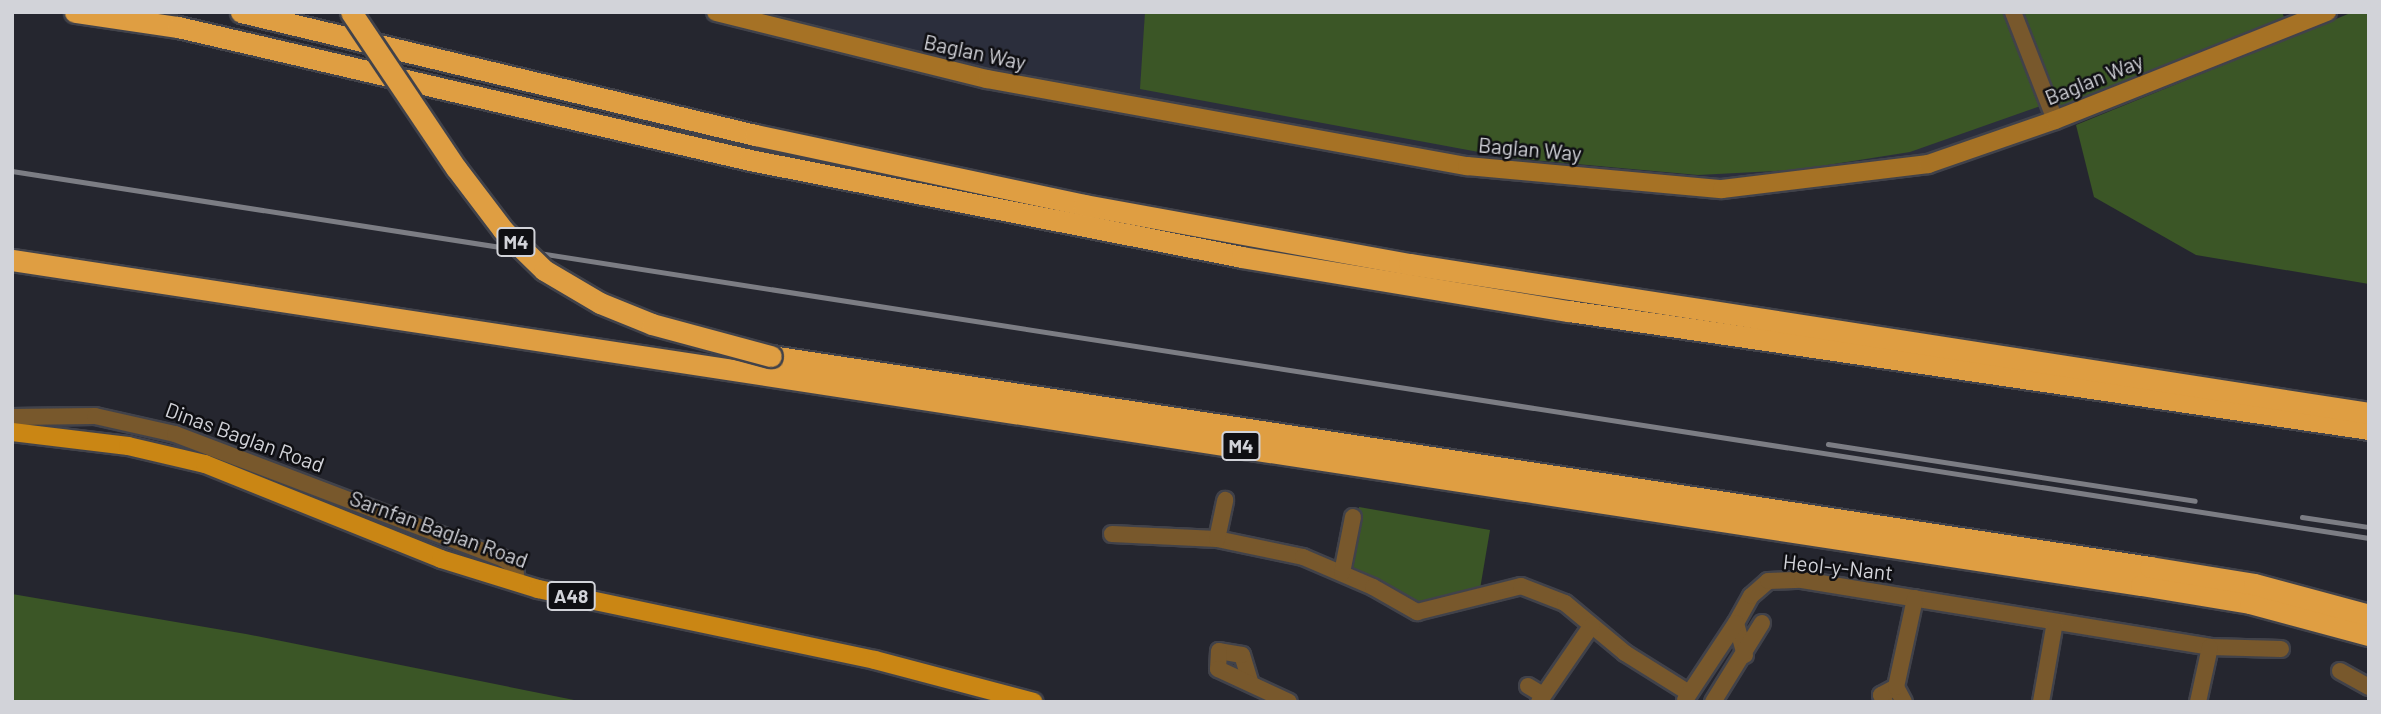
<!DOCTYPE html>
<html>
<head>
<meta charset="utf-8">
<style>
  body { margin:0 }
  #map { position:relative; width:2381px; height:714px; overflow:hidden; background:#25262f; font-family:Barlow,sans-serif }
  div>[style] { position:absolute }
  .built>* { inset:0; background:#2b2e3c }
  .green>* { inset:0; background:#3b5626 }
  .roads { filter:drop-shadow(2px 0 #41424a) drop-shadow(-2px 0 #41424a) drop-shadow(0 2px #41424a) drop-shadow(0 -2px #41424a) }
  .street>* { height:16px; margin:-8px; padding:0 8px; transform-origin:8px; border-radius:8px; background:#78582c }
  .secondary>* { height:18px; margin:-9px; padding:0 9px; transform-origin:9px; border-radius:9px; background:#a67225 }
  .primary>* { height:18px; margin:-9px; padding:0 9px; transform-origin:9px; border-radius:9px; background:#ca8614 }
  .highway>* { height:21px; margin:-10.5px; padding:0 10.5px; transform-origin:10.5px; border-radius:10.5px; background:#df9e42 }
  .rail>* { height:4.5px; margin:-2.25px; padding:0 2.25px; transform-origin:2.25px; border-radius:2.25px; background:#7c7d84 }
  .bridges { filter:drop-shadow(2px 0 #41424a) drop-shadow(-2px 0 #41424a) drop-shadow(0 2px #41424a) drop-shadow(0 -2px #41424a) }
  .highway-bridge>* { height:21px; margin:-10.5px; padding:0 10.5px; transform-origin:10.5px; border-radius:10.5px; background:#df9e42 }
  span { translate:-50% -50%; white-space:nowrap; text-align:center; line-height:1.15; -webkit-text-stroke:5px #0f0f13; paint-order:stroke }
  .shield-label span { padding:2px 5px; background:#0f0f13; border:2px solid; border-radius:5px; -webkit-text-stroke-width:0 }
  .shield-label { font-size:19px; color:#d2d3d9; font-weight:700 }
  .street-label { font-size:21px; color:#d2d3d9 }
  .frame { position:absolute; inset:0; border:14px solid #d2d3d9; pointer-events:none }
</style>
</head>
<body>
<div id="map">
  <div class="built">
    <i style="clip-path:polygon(716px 12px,2009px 12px,2055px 120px,1928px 164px,1722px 189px,1467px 166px,987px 79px)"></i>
  </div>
  <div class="green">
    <i style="clip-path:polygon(1145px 12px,2010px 12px,2049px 103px,1910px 152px,1796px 170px,1698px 175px,1511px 158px,1140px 89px)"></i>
    <i style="clip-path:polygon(2024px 12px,2282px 12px,2286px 22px,2060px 113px)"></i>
    <i style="clip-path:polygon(2353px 12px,2369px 12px,2369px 284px,2196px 255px,2094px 197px,2076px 125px)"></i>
    <i style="clip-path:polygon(1359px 507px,1490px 530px,1480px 589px,1425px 605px,1348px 569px)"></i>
    <i style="clip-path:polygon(12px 594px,246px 634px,584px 702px,12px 702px)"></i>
  </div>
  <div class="roads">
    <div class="street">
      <i style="left:2013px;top:12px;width:116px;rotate:68.7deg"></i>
      <i style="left:12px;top:417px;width:83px;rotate:-0.7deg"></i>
      <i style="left:95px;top:416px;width:82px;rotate:12.7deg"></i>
      <i style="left:175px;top:434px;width:350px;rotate:20.8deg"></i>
      <i style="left:502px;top:558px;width:15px;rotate:32deg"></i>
      <i style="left:515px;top:566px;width:16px;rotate:83deg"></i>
      <i style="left:1112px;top:534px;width:105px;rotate:2.7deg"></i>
      <i style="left:1217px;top:539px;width:88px;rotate:11.8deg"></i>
      <i style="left:1303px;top:557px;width:76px;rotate:23.2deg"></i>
      <i style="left:1373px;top:587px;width:51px;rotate:29.6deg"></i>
      <i style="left:1417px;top:612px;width:107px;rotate:-14deg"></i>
      <i style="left:1521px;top:586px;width:47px;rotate:21.1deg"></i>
      <i style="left:1565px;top:603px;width:78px;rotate:39.8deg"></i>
      <i style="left:1625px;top:653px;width:75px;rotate:32deg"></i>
      <i style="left:1217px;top:539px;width:40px;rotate:-78deg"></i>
      <i style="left:1342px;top:573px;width:57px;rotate:-78.9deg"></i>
      <i style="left:1745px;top:655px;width:33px;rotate:-106deg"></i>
      <i style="left:1736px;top:623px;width:31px;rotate:-61deg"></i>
      <i style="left:1751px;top:596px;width:23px;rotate:-41deg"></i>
      <i style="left:1768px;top:581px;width:34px;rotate:-2deg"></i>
      <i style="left:1802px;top:580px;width:413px;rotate:9.3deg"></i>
      <i style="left:2210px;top:647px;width:71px;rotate:1.6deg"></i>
      <i style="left:2340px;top:671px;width:33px;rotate:29deg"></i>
      <i style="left:1250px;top:681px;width:27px;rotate:-107deg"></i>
      <i style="left:1242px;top:655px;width:23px;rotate:-170deg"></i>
      <i style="left:1219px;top:651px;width:18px;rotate:93deg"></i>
      <i style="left:1218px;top:669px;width:78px;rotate:24.9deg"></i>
      <i style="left:1528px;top:686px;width:17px;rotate:31deg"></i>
      <i style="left:1685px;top:700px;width:92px;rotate:-56.5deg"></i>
      <i style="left:1539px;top:702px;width:93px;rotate:-55.5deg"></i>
      <i style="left:1713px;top:702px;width:93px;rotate:-58.2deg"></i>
      <i style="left:1885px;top:702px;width:8px;rotate:-120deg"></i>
      <i style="left:1881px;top:695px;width:17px;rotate:-28deg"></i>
      <i style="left:1904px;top:702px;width:17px;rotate:-118deg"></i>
      <i style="left:1896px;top:687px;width:91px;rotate:-77.9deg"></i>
      <i style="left:2041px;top:702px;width:81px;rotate:-80.1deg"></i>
      <i style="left:2198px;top:702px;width:56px;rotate:-77.7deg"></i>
    </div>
    <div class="secondary">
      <i style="left:716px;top:12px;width:279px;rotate:13.9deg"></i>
      <i style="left:987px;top:79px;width:488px;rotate:10.3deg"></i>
      <i style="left:1467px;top:166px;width:256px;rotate:5.2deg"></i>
      <i style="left:1722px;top:189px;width:208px;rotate:-6.9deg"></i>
      <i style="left:1928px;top:164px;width:134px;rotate:-19.1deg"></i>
      <i style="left:2055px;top:120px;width:293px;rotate:-21.7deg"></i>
    </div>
    <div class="primary">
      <i style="left:12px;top:432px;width:117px;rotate:6.9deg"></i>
      <i style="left:128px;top:446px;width:79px;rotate:13.2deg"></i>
      <i style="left:205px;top:464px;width:254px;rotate:21.9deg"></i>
      <i style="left:441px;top:559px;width:102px;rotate:17.2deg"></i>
      <i style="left:538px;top:589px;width:344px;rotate:11.9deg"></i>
      <i style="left:875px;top:660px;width:164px;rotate:14.8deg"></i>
    </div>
    <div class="highway">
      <i style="left:75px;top:12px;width:104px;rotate:8.3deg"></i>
      <i style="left:178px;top:27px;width:587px;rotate:13.09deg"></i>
      <i style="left:750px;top:160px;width:501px;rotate:11.15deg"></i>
      <i style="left:1242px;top:257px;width:331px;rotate:9.4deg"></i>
      <i style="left:1569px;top:311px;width:809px;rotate:8.39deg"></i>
      <i style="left:241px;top:12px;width:529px;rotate:13.46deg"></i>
      <i style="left:755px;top:135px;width:336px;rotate:12deg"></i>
      <i style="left:1084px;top:205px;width:330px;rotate:10.3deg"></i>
      <i style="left:1409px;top:264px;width:971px;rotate:8.82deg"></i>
      <i style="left:12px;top:260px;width:2154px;rotate:8.68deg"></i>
      <i style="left:2141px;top:585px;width:110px;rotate:9.4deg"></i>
      <i style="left:2250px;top:603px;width:123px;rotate:15.1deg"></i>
      <i style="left:771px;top:356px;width:1395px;rotate:8.7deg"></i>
      <i style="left:2150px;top:567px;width:105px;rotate:9.3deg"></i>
      <i style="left:2254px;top:584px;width:119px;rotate:15.1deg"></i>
    </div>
  </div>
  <div class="rail">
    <i style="left:12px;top:171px;width:2385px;rotate:8.85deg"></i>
    <i style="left:1828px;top:444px;width:371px;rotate:8.8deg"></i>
    <i style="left:2302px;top:517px;width:68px;rotate:8.5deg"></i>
  </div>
  <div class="bridges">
    <div class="highway-bridge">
      <i style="left:351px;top:12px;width:188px;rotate:56.1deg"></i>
      <i style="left:456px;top:168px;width:78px;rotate:52.8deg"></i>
      <i style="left:503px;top:230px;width:57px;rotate:44.3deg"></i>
      <i style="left:544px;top:270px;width:65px;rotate:30.5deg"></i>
      <i style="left:600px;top:303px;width:56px;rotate:22deg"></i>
      <i style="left:652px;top:324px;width:123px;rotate:15.1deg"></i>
    </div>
  </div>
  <div class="shield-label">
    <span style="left:516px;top:242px">M4</span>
    <span style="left:1241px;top:446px">M4</span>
    <span style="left:571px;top:596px">A48</span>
  </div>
  <div class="street-label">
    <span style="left:975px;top:52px;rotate:12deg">Baglan Way</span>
    <span style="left:2094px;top:79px;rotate:-22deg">Baglan Way</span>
    <span style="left:1530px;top:149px;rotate:5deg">Baglan Way</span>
    <span style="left:245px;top:437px;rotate:20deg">Dinas Baglan Road</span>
    <span style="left:439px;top:529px;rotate:20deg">Sarnfan Baglan Road</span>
    <span style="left:1838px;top:567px;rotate:6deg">Heol-y-Nant</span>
  </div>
  <div class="frame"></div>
</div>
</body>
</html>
